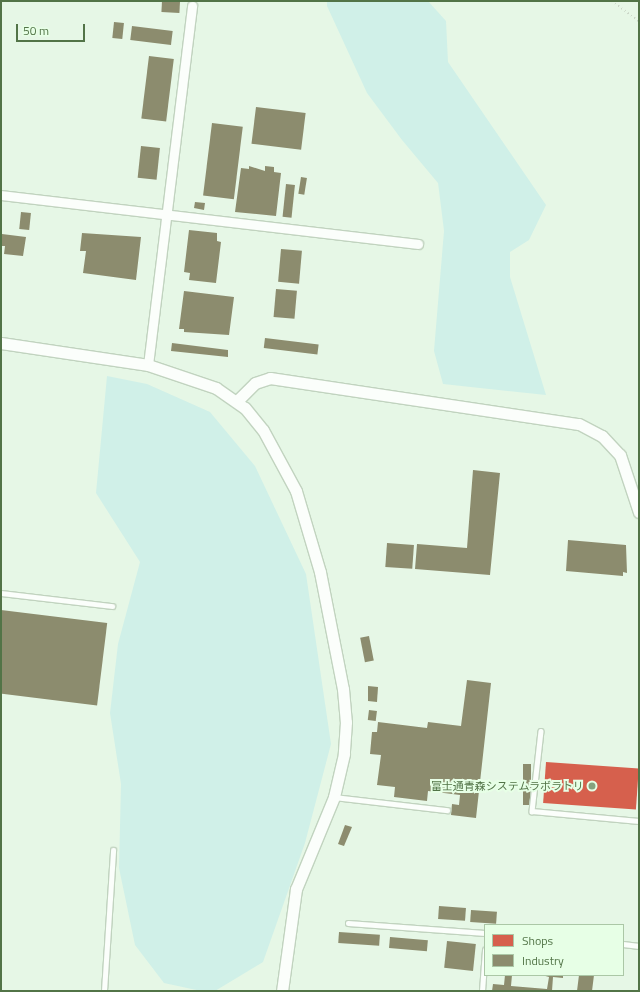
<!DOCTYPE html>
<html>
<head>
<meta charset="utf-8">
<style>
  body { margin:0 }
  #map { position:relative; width:640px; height:992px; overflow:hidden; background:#e6f7e6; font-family:"Titillium Web","Noto Sans JP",sans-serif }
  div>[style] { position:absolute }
  .green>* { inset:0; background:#d0f0e8 }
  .shops>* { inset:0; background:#d6604d; transform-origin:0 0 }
  .industry>* { inset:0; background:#8c8c6e; transform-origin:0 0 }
  .path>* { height:1.5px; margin-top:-0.75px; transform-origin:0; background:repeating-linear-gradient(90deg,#cbd7c8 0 1px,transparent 0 4px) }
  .roads { filter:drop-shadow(1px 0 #c1d3bf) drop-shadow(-1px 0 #c1d3bf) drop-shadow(0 1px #c1d3bf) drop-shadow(0 -1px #c1d3bf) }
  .service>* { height:4.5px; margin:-2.25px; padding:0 2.25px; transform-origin:2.25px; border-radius:2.25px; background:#fbfefb }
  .minor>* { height:9px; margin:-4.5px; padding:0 4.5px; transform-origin:4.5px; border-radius:4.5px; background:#fbfefb }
  .tertiary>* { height:11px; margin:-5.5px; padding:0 5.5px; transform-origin:5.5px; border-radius:5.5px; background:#fbfefb }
  .dots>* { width:11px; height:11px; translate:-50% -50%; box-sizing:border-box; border:2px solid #e7ffe6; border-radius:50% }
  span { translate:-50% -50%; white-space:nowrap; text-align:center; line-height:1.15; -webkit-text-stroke:4px #e7ffe6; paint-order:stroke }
  .poi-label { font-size:11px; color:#527447 }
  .right { translate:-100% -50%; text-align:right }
  .frame { position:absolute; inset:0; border:2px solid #527447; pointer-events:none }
  .legend { position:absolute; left:484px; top:924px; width:140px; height:52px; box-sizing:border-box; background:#e7ffe6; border:1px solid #abc7a6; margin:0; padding:5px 7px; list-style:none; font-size:12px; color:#527447 }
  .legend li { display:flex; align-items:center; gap:8px; height:20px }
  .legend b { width:20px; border:1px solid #abc7a6 }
  .scale { position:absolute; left:16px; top:24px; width:69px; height:18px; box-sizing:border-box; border:2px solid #527447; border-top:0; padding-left:5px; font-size:12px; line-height:14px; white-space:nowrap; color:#527447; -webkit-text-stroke:3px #e7ffe6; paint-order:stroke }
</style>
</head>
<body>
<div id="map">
  <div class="green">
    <i style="clip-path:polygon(327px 1px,428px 1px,446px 21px,448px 62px,546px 205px,529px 240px,510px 252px,510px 277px,546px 395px,443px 384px,434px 351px,444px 231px,438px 183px,402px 140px,367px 93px,327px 6px)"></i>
    <i style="clip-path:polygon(107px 376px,147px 384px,210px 412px,255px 466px,306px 574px,331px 744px,305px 843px,263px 962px,215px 991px,201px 991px,164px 983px,135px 945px,119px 868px,121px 784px,110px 713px,118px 644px,140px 562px,96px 493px)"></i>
  </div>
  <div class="shops">
    <i style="left:546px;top:762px;width:93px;height:41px;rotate:4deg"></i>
  </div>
  <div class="industry">
    <i style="left:162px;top:1px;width:18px;height:11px;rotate:3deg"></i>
    <i style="left:114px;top:22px;width:10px;height:16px;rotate:6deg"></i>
    <i style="left:132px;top:26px;width:41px;height:14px;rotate:7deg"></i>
    <i style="left:149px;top:56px;width:25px;height:63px;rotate:7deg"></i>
    <i style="left:256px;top:107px;width:50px;height:37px;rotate:7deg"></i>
    <i style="left:212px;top:123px;width:31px;height:73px;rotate:7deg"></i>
    <i style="left:141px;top:146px;width:19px;height:32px;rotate:6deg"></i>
    <i style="clip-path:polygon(249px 166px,265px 171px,265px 166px,274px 167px,274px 172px,281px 173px,276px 216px,235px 212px,241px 168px,249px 169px)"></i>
    <i style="left:301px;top:177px;width:6px;height:17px;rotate:9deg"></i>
    <i style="left:286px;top:184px;width:9px;height:33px;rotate:6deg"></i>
    <i style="clip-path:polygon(195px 202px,205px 203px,204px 210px,194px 208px)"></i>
    <i style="left:21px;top:212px;width:10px;height:17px;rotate:6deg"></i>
    <i style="clip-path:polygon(189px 230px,217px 233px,217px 241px,221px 242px,216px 283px,189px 280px,190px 273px,184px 272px)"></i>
    <i style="clip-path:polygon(82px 233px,141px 237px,136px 280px,83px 273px,86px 251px,80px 251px)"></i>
    <i style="clip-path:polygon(2px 234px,26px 237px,23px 256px,4px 254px,5px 246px,1px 246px)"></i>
    <i style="left:281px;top:249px;width:21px;height:33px;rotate:5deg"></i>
    <i style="left:276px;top:289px;width:21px;height:28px;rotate:5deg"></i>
    <i style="clip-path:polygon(184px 291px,234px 297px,229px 335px,184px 332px,184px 329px,179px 329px)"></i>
    <i style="left:265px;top:338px;width:54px;height:10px;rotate:7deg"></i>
    <i style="clip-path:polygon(172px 343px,228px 350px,228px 357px,171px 351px)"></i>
    <i style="clip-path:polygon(473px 470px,500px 473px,490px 575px,415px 569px,417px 544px,467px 548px)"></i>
    <i style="clip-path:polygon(568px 540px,626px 545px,627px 573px,623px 572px,623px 576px,566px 571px)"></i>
    <i style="left:387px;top:543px;width:27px;height:24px;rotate:4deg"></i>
    <i style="left:1px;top:610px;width:107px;height:83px;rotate:7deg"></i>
    <i style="left:369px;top:636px;width:25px;height:9px;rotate:79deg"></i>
    <i style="clip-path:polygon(467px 680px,491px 683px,476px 818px,451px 815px,452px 804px,459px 805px,460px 795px,428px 791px,427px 801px,394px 797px,395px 787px,377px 785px,381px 755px,370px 754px,372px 732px,377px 732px,378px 722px,427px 728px,428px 722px,461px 726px)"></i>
    <i style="clip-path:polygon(368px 686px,378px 687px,377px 702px,368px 701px)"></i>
    <i style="left:369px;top:710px;width:8px;height:10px;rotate:7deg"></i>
    <i style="left:523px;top:764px;width:8px;height:41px"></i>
    <i style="clip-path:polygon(345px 825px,352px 827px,344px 846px,338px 844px)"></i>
    <i style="left:439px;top:906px;width:27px;height:13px;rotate:4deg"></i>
    <i style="left:471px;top:910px;width:26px;height:12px;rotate:4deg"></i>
    <i style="left:339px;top:932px;width:41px;height:11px;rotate:4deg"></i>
    <i style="left:390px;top:937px;width:38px;height:11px;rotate:5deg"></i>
    <i style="left:447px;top:941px;width:29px;height:27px;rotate:6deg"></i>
    <i style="clip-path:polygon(505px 975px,512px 975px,511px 986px,547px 989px,549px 977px,542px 975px,563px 975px,563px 978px,553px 977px,552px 991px,492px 991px,493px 984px,504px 985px)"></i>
    <i style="clip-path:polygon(579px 975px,594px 975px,592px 991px,577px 991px)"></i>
  </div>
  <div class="path">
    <i style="left:612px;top:1px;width:34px;rotate:37deg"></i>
  </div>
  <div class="roads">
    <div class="service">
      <i style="left:1px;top:593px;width:112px;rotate:6.7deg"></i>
      <i style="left:541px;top:731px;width:81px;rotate:96.4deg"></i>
      <i style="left:532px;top:811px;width:107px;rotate:5.3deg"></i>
      <i style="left:334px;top:797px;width:114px;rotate:6.6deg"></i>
      <i style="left:348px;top:923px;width:137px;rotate:4.2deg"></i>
      <i style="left:623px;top:944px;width:16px;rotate:7deg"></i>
      <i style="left:104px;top:991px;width:141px;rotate:-86.3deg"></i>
      <i style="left:482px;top:991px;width:41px;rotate:-85.8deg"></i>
    </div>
    <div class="minor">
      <i style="left:1px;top:195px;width:420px;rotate:6.7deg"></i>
      <i style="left:148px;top:365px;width:362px;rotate:-83deg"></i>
    </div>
    <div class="tertiary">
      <i style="left:1px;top:343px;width:149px;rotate:8.5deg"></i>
      <i style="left:148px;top:365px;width:72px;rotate:18.7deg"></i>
      <i style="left:216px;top:388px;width:35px;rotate:35deg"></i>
      <i style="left:245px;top:408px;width:28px;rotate:51deg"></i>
      <i style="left:263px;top:430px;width:69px;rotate:61.6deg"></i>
      <i style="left:296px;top:491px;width:84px;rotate:73.5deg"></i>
      <i style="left:320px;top:572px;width:119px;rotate:78.9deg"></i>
      <i style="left:343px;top:689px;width:33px;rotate:85deg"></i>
      <i style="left:346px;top:722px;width:32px;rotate:94deg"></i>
      <i style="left:344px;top:754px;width:44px;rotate:103.1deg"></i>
      <i style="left:334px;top:797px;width:100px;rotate:112.4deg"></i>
      <i style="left:296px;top:889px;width:103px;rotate:97.8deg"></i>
      <i style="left:237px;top:401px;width:25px;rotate:-45deg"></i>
      <i style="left:255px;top:383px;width:16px;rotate:-18deg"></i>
      <i style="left:270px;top:378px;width:312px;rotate:8.5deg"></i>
      <i style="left:579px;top:424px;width:26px;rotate:28deg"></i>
      <i style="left:602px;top:436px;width:26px;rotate:47deg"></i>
      <i style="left:620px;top:455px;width:60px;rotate:71.6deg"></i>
    </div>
  </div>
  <div class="dots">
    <i style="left:592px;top:786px;background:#86a27f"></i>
  </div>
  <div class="poi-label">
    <span class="right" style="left:584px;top:786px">富士通青森システムラボラトリ</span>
  </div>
  <div class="frame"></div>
  <ul class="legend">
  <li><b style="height:11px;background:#d6604d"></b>Shops</li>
  <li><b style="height:11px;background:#8c8c6e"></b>Industry</li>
  </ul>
  <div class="scale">50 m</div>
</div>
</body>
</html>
